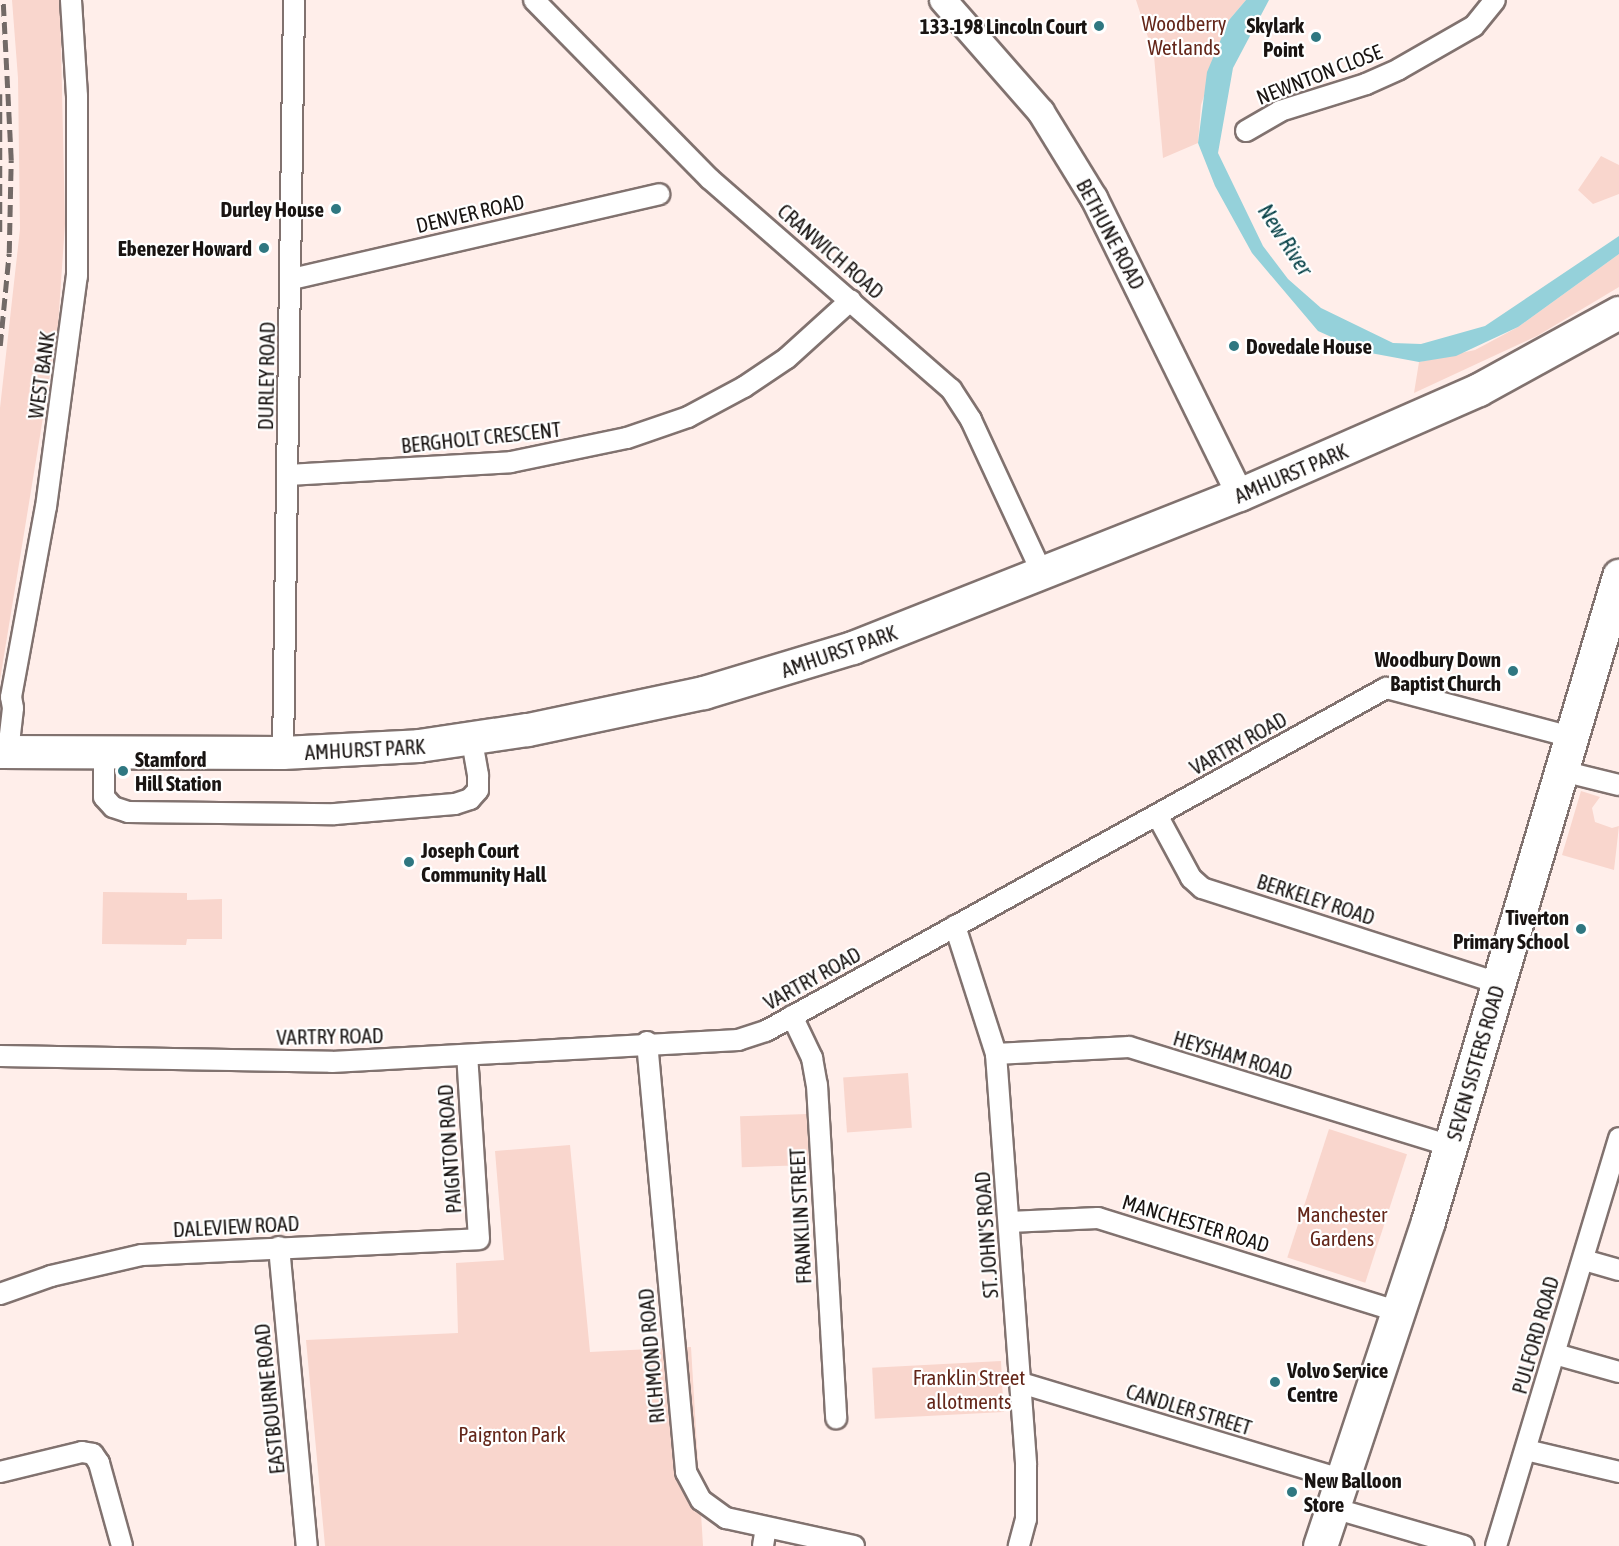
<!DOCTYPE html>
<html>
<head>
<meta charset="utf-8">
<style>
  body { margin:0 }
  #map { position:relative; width:1619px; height:1546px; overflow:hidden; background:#ffeeea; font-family:"Asap Condensed",sans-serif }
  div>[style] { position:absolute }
  .green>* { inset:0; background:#f9d6cd; transform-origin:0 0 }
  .water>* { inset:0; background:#95d1da }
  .roads { filter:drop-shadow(2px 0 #81726f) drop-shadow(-2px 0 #81726f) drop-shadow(0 2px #81726f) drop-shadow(0 -2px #81726f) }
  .minor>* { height:20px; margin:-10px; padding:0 10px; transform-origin:10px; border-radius:10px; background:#fff }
  .tertiary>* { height:26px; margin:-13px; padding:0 13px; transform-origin:13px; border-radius:13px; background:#fff }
  .primary>* { height:32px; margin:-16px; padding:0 16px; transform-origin:16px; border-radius:16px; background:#fff }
  .trunk>* { height:33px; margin:-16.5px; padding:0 16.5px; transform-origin:16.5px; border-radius:16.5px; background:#fff }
  .rail>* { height:4.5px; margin-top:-2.25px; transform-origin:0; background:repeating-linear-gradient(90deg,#736a67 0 12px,transparent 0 18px) }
  .dots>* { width:16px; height:16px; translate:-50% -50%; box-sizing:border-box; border:3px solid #fff; border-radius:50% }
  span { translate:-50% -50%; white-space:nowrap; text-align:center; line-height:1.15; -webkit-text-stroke:4.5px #fff; paint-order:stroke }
  .park-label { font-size:21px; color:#642619 }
  .poi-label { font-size:21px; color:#191412; font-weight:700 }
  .right { translate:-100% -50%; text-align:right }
  .left { translate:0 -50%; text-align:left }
  .street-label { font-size:21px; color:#191412 }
  .water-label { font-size:22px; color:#094349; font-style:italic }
</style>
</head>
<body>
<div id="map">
  <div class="green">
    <i style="clip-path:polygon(12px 0,60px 0,65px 224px,58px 326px,0 680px,0 408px,20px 229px,18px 78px)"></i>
    <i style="clip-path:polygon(1136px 0,1246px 0,1229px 20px,1201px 105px,1198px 143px,1163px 158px,1154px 56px)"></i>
    <i style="clip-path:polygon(1601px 156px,1619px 165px,1619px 194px,1593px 204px,1578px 190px)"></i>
    <i style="clip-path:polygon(1619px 254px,1619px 287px,1537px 336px,1414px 393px,1419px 362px,1475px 350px,1518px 327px)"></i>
    <i style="clip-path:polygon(1581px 791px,1600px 797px,1592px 808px,1595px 822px,1612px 828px,1619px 826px,1614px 870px,1562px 855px)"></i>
    <i style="clip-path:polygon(103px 892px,187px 893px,187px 900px,222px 899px,222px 939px,187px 939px,186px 945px,102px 944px)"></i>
    <i style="left:908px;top:1073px;width:55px;height:65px;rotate:86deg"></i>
    <i style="left:807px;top:1114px;width:51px;height:67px;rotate:88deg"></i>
    <i style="left:1329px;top:1129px;width:82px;height:135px;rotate:18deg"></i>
    <i style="clip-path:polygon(570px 1145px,590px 1352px,691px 1347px,703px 1546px,325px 1546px,306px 1340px,458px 1333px,456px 1263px,504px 1260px,495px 1151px)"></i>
    <i style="left:1001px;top:1361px;width:51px;height:129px;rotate:87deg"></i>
  </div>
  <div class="water">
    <i style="clip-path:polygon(1246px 0,1269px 0,1233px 68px,1218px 153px,1263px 246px,1288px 279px,1321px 308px,1393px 343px,1421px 344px,1485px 326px,1619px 236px,1619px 254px,1518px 327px,1456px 356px,1419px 362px,1365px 352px,1318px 331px,1252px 253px,1215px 186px,1198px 143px,1207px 72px,1229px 20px)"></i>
  </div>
  <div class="roads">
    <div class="minor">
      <i style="left:534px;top:0;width:251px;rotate:45.5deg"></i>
      <i style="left:710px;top:179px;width:320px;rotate:41.1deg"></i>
      <i style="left:951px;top:389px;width:37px;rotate:57deg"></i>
      <i style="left:971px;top:420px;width:171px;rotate:65.1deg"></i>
      <i style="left:1246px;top:131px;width:39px;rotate:-30deg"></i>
      <i style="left:1280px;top:111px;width:90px;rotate:-17.4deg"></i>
      <i style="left:1366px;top:84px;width:36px;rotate:-24deg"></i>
      <i style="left:1399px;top:69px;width:86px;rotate:-29.8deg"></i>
      <i style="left:1474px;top:26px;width:33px;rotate:-51deg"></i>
      <i style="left:292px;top:279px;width:377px;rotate:-13deg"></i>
      <i style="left:288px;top:475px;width:223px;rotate:-3.3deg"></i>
      <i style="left:511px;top:462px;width:118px;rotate:-11.7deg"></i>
      <i style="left:627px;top:438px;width:65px;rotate:-19deg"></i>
      <i style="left:688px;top:417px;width:64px;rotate:-28.2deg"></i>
      <i style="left:744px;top:387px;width:52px;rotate:-34deg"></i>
      <i style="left:787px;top:358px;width:86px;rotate:-42.2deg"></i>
      <i style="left:8px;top:752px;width:44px;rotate:-83.5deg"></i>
      <i style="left:13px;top:708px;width:11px;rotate:-100deg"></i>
      <i style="left:11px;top:697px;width:193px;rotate:-79.6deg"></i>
      <i style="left:46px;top:507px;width:233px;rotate:-82.4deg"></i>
      <i style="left:77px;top:276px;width:180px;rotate:-90deg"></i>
      <i style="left:77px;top:96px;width:96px;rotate:-93.6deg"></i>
      <i style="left:283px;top:753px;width:753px;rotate:-89.16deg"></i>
      <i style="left:104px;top:754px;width:43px;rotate:90deg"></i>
      <i style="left:104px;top:797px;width:13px;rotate:48deg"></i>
      <i style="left:113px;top:807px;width:16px;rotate:18deg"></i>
      <i style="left:128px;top:812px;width:207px;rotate:0.6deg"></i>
      <i style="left:335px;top:814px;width:120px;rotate:-4.8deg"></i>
      <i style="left:455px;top:804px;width:16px;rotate:-18deg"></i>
      <i style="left:470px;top:799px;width:12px;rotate:-48deg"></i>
      <i style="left:478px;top:790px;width:15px;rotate:-90deg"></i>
      <i style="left:478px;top:775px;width:36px;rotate:-100deg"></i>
      <i style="left:1562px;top:771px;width:59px;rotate:13.8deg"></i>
      <i style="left:1157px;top:815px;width:72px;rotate:61.6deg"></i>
      <i style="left:1191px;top:878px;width:15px;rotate:42deg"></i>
      <i style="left:1202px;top:888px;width:311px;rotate:17.8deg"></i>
      <i style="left:955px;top:926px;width:134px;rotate:72.2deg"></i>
      <i style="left:996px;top:1054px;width:412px;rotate:85.8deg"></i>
      <i style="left:1026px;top:1465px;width:54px;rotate:90deg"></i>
      <i style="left:1026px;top:1519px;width:28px;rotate:105deg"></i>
      <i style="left:792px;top:1016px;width:47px;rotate:64.5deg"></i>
      <i style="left:812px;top:1058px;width:27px;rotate:80deg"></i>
      <i style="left:817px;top:1085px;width:334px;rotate:86.7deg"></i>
      <i style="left:647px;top:1042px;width:432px;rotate:84.8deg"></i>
      <i style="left:686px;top:1472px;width:32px;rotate:62deg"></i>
      <i style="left:701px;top:1500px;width:31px;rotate:36deg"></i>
      <i style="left:726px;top:1518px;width:131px;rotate:12.3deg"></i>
      <i style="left:996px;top:1054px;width:133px;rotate:-3deg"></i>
      <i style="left:1129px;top:1047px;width:337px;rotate:17.1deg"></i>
      <i style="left:0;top:1056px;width:332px;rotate:1deg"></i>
      <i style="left:332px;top:1062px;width:407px;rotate:-3.1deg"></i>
      <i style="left:738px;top:1040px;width:29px;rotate:-18deg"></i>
      <i style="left:766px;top:1031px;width:709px;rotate:-28.95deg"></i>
      <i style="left:1386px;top:688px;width:191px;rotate:14.8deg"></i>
      <i style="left:1009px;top:1222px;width:89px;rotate:-2.6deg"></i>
      <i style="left:1098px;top:1218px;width:315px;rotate:17.3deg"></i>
      <i style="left:279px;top:1247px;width:300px;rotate:84.7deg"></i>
      <i style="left:1584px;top:1260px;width:36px;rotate:16deg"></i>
      <i style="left:0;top:1294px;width:54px;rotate:-19.4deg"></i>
      <i style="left:51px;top:1276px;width:93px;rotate:-13deg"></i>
      <i style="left:142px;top:1255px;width:337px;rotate:-2.7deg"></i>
      <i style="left:479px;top:1239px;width:184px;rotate:-93.7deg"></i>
      <i style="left:1555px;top:1354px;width:66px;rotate:15.7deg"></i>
      <i style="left:1021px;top:1383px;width:337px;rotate:16.7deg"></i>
      <i style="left:1526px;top:1450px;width:96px;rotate:13.3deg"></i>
      <i style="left:0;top:1472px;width:84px;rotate:-13.7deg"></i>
      <i style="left:82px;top:1452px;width:11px;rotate:10deg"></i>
      <i style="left:93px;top:1454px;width:11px;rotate:56deg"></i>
      <i style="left:99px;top:1463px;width:86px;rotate:74.5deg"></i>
      <i style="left:1333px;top:1508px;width:136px;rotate:16.2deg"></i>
      <i style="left:763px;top:1546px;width:18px;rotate:-81deg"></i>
      <i style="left:1496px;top:1546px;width:426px;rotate:-73.2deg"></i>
    </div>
    <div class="tertiary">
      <i style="left:943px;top:0;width:149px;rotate:48.8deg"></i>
      <i style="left:1041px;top:112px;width:101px;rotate:58.4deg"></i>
      <i style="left:1094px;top:198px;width:331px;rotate:63.8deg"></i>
    </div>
    <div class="primary">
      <i style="left:0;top:752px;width:283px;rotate:0.2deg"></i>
      <i style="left:283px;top:753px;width:136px;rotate:-2.9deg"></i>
      <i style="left:419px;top:746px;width:110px;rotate:-8.4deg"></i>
      <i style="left:528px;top:730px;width:180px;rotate:-11.9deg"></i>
      <i style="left:704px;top:693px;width:156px;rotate:-16.8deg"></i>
      <i style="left:853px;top:648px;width:416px;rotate:-21.6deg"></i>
      <i style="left:1240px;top:495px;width:261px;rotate:-23.7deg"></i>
      <i style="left:1479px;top:390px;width:160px;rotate:-28.8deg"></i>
    </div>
    <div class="trunk">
      <i style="left:1320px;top:1546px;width:342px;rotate:-71.6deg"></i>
      <i style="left:1428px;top:1221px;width:673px;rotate:-73.5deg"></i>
    </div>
  </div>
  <div class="rail">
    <i style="left:0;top:94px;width:139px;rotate:90deg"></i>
    <i style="left:0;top:346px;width:93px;rotate:-84.5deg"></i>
    <i style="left:9px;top:253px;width:93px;rotate:-88.8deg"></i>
    <i style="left:11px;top:160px;width:160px;rotate:-92.9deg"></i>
  </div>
  <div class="dots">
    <i style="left:1099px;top:26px;background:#2f7781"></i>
    <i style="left:1316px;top:37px;background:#2f7781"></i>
    <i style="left:336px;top:209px;background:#2f7781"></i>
    <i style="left:264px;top:248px;background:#2f7781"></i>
    <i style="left:1234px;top:346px;background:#2f7781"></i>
    <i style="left:1513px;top:671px;background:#2f7781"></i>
    <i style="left:123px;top:771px;background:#2f7781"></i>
    <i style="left:409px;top:862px;background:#2f7781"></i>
    <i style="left:1581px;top:929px;background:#2f7781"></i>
    <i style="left:1275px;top:1382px;background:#2f7781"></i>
    <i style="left:1292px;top:1492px;background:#2f7781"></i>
  </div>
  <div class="park-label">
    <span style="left:1184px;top:35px">Woodberry<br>Wetlands</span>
    <span style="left:1342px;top:1226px">Manchester<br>Gardens</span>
    <span style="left:969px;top:1389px">Franklin Street<br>allotments</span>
    <span style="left:512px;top:1434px">Paignton Park</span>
  </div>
  <div class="poi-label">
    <span class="right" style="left:1304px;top:37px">Skylark<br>Point</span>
    <span class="right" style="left:1087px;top:26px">133-198 Lincoln Court</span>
    <span class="right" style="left:324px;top:209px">Durley House</span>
    <span class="right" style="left:252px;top:248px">Ebenezer Howard</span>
    <span class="left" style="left:1246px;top:346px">Dovedale House</span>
    <span class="right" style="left:1501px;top:671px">Woodbury Down<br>Baptist Church</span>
    <span class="left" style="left:135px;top:771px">Stamford<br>Hill Station</span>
    <span class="left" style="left:421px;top:862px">Joseph Court<br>Community Hall</span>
    <span class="right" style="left:1569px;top:929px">Tiverton<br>Primary School</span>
    <span class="left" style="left:1287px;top:1382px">Volvo Service<br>Centre</span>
    <span class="left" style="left:1304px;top:1492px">New Balloon<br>Store</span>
  </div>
  <div class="street-label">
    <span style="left:1319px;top:74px;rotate:-21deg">NEWNTON CLOSE</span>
    <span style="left:470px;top:213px;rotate:-13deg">DENVER ROAD</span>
    <span style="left:1111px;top:234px;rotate:62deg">BETHUNE ROAD</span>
    <span style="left:831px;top:251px;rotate:41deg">CRANWICH ROAD</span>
    <span style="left:41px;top:375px;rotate:-82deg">WEST BANK</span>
    <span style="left:266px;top:376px;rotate:-89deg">DURLEY ROAD</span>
    <span style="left:481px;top:437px;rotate:-6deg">BERGHOLT CRESCENT</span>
    <span style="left:1291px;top:473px;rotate:-23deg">AMHURST PARK</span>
    <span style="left:839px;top:651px;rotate:-19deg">AMHURST PARK</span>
    <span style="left:1238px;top:743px;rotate:-29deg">VARTRY ROAD</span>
    <span style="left:365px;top:749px;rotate:-3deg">AMHURST PARK</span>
    <span style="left:1316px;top:899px;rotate:18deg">BERKELEY ROAD</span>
    <span style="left:812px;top:978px;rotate:-29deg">VARTRY ROAD</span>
    <span style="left:330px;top:1036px;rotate:-1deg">VARTRY ROAD</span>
    <span style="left:1233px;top:1055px;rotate:17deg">HEYSHAM ROAD</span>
    <span style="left:1475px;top:1063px;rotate:-74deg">SEVEN SISTERS ROAD</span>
    <span style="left:449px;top:1149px;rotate:-94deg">PAIGNTON ROAD</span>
    <span style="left:800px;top:1216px;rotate:-93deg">FRANKLIN STREET</span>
    <span style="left:1196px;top:1223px;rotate:17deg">MANCHESTER ROAD</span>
    <span style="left:236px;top:1226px;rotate:-3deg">DALEVIEW ROAD</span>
    <span style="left:986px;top:1235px;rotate:-94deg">ST. JOHN'S ROAD</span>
    <span style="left:1535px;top:1335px;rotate:-74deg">PULFORD ROAD</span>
    <span style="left:651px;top:1356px;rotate:-95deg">RICHMOND ROAD</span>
    <span style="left:269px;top:1399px;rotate:-96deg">EASTBOURNE ROAD</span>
    <span style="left:1189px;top:1409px;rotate:17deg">CANDLER STREET</span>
  </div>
  <div class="water-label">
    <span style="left:1285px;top:240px;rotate:57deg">New River</span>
  </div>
</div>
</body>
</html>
